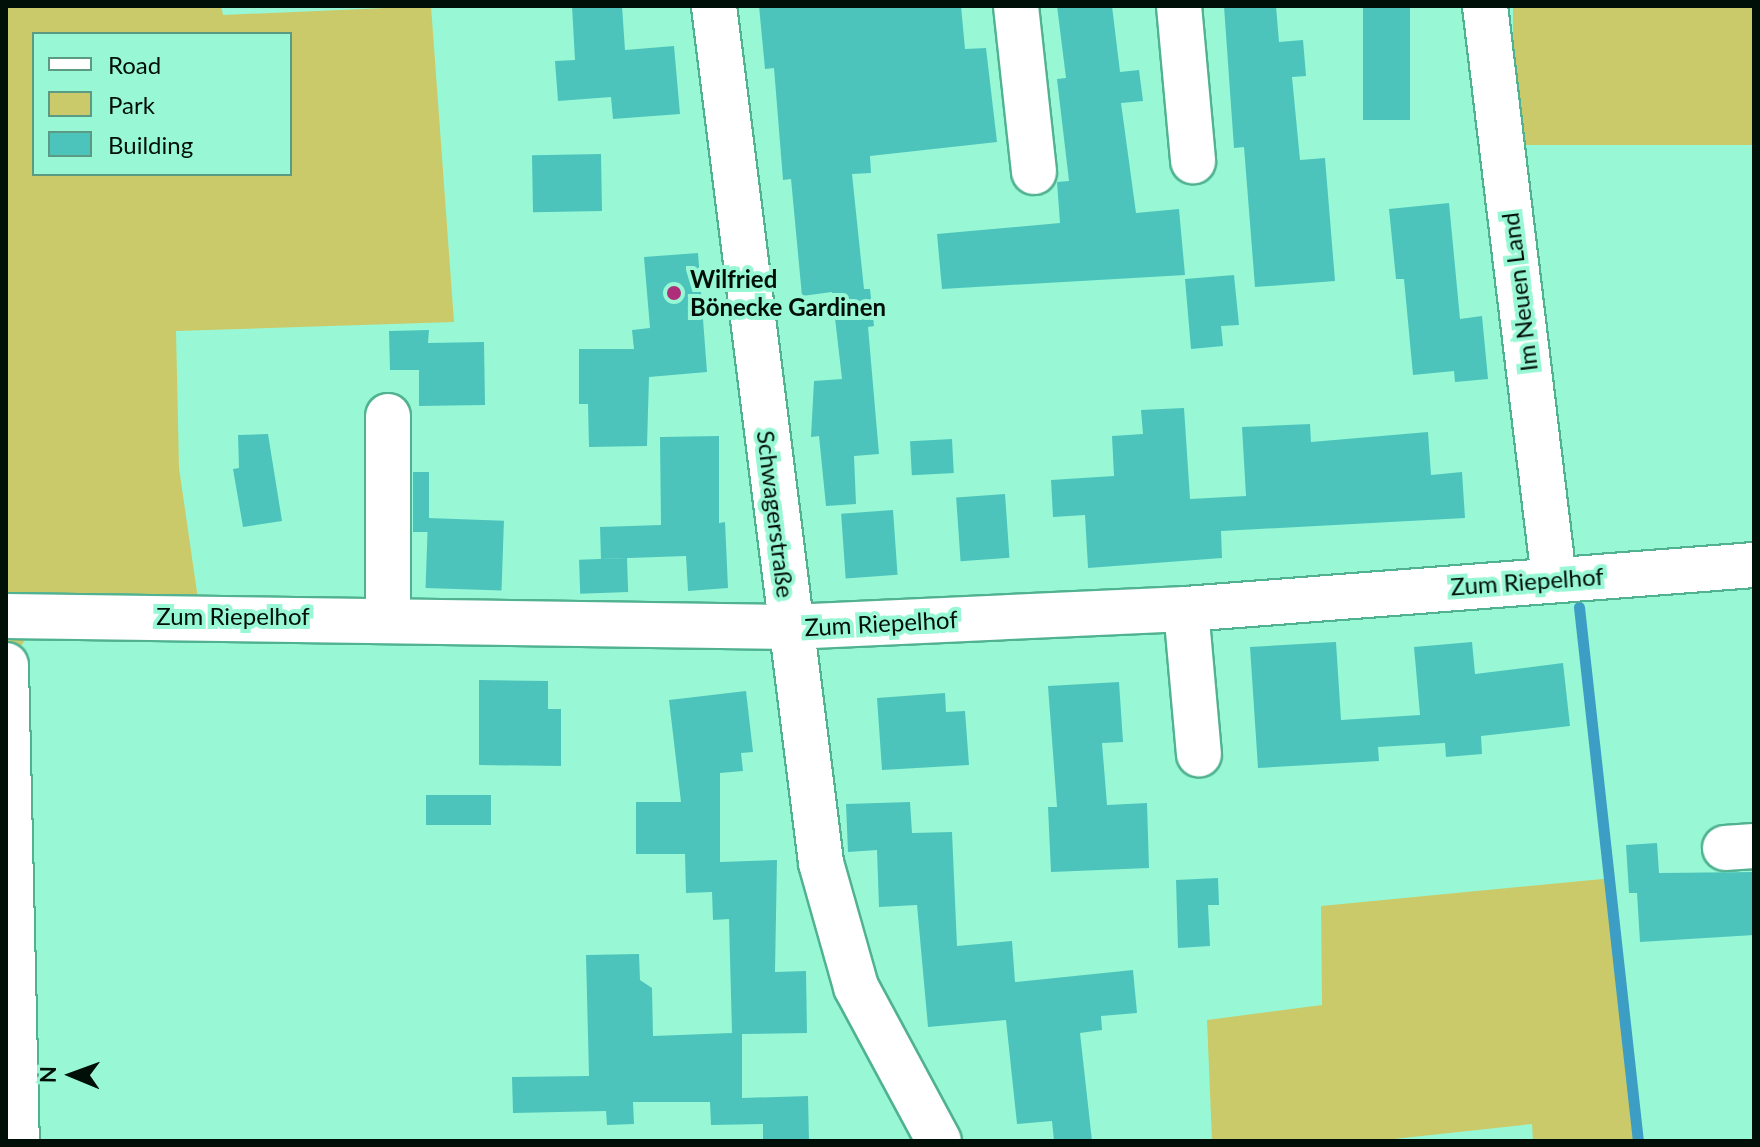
<!DOCTYPE html>
<html>
<head>
<meta charset="utf-8">
<style>
  body { margin:0 }
  #map { position:relative; width:1760px; height:1147px; overflow:hidden; background:#98f8d5; font-family:Lato,sans-serif }
  div>[style] { position:absolute }
  .green>* { inset:0; background:#caca6a; transform-origin:0 0 }
  .stream>* { height:11px; margin:-5.5px; padding:0 5.5px; transform-origin:5.5px; border-radius:5.5px; background:#3c9dc5 }
  .building>* { inset:0; background:#4cc4bc; transform-origin:0 0 }
  .roads { filter:drop-shadow(2px 0 #51b292) drop-shadow(-2px 0 #51b292) drop-shadow(0 2px #51b292) drop-shadow(0 -2px #51b292) }
  .minor>* { height:44px; margin:-22px; padding:0 22px; transform-origin:22px; border-radius:22px; background:#fff }
  .dots>* { width:22px; height:22px; translate:-50% -50%; box-sizing:border-box; border:4px solid #98f8d5; border-radius:50% }
  span { translate:-50% -50%; white-space:nowrap; text-align:center; line-height:1.15; -webkit-text-stroke:8px #98f8d5; paint-order:stroke }
  .poi-label { font-size:24px; color:#001009; font-weight:700 }
  .left { translate:0 -50%; text-align:left }
  .street-label { font-size:24px; color:#001009 }
  .frame { position:absolute; inset:0; border:8px solid #001009; pointer-events:none }
  .legend { position:absolute; left:32px; top:32px; width:260px; height:144px; box-sizing:border-box; background:#98f8d5; border:2px solid #5b9b83; margin:0; padding:10px 14px; list-style:none; font-size:24px; color:#001009 }
  .legend li { display:flex; align-items:center; gap:16px; height:40px }
  .legend b { width:40px; border:2px solid #5b9b83 }
  .north { position:absolute; left:32px; top:1035px; width:80px; height:80px; -webkit-text-stroke:6px #98f8d5; paint-order:stroke; rotate:271deg; font-size:22px; font-weight:700; line-height:32px; text-align:center; color:#001009 }
  .north::after { content:''; display:block; margin:auto; width:28px; height:36px; background:#001009; clip-path:polygon(50% 0,100% 100%,50% 72%,0 100%) }
</style>
</head>
<body>
<div id="map">
  <div class="green">
    <i style="clip-path:polygon(evenodd,6px 6px,221px 6px,223px 15px,431px 6px,454px 322px,176px 331px,179px 468px,199px 606px,28px 635px,20px 648px,31px 1141px,6px 1141px,6px 6px,34px 34px,290px 34px,290px 174px,34px 174px,34px 34px)"></i>
    <i style="left:1513px;top:6px;width:241px;height:139px"></i>
    <i style="clip-path:polygon(1613px 878px,1640px 1141px,1533px 1141px,1532px 1124px,1375px 1141px,1212px 1141px,1207px 1020px,1322px 1005px,1321px 906px)"></i>
  </div>
  <div class="stream">
    <i style="left:1579px;top:607px;width:537px;rotate:83.7deg"></i>
  </div>
  <div class="building">
    <i style="clip-path:polygon(572px 6px,622px 6px,625px 50px,674px 46px,680px 114px,613px 119px,611px 97px,558px 101px,555px 61px,575px 60px)"></i>
    <i style="clip-path:polygon(759px 6px,961px 6px,965px 49px,986px 48px,997px 142px,870px 156px,871px 173px,852px 174px,864px 289px,870px 289px,874px 326px,868px 327px,879px 454px,854px 456px,856px 504px,826px 506px,819px 436px,811px 437px,814px 381px,842px 379px,832px 292px,802px 296px,791px 179px,783px 180px,774px 68px,765px 69px)"></i>
    <i style="clip-path:polygon(1057px 6px,1112px 6px,1120px 72px,1139px 70px,1143px 101px,1121px 103px,1136px 213px,1179px 209px,1185px 275px,942px 289px,937px 234px,1060px 223px,1057px 182px,1069px 181px,1057px 79px,1066px 78px)"></i>
    <i style="clip-path:polygon(1224px 6px,1276px 6px,1279px 42px,1303px 40px,1306px 76px,1292px 77px,1300px 160px,1325px 158px,1335px 281px,1255px 287px,1244px 147px,1234px 148px)"></i>
    <i style="left:1363px;top:6px;width:47px;height:114px"></i>
    <i style="left:601px;top:154px;width:57px;height:69px;rotate:89deg"></i>
    <i style="clip-path:polygon(1449px 203px,1460px 319px,1482px 316px,1488px 379px,1455px 382px,1454px 371px,1413px 375px,1404px 279px,1396px 279px,1389px 209px)"></i>
    <i style="clip-path:polygon(698px 253px,707px 372px,649px 377px,647px 446px,589px 447px,588px 404px,579px 404px,579px 349px,634px 349px,632px 330px,650px 328px,644px 257px)"></i>
    <i style="clip-path:polygon(1234px 275px,1239px 325px,1221px 326px,1223px 346px,1191px 349px,1185px 279px)"></i>
    <i style="clip-path:polygon(429px 330px,428px 343px,484px 342px,485px 405px,419px 406px,419px 370px,390px 370px,389px 331px)"></i>
    <i style="clip-path:polygon(1184px 408px,1190px 499px,1246px 496px,1242px 427px,1310px 424px,1311px 442px,1428px 432px,1431px 475px,1462px 472px,1465px 518px,1221px 531px,1222px 558px,1088px 568px,1085px 515px,1053px 517px,1051px 480px,1114px 476px,1112px 436px,1143px 434px,1141px 410px)"></i>
    <i style="clip-path:polygon(268px 434px,282px 521px,243px 527px,233px 469px,239px 468px,238px 435px)"></i>
    <i style="clip-path:polygon(719px 436px,719px 523px,725px 522px,728px 588px,688px 591px,686px 556px,601px 559px,600px 527px,661px 525px,660px 437px)"></i>
    <i style="left:952px;top:439px;width:34px;height:42px;rotate:87deg"></i>
    <i style="left:413px;top:472px;width:16px;height:60px"></i>
    <i style="left:1005px;top:494px;width:64px;height:49px;rotate:86deg"></i>
    <i style="left:893px;top:510px;width:65px;height:52px;rotate:86deg"></i>
    <i style="left:428px;top:518px;width:76px;height:70px;rotate:2deg"></i>
    <i style="left:627px;top:558px;width:34px;height:48px;rotate:88deg"></i>
    <i style="clip-path:polygon(1336px 642px,1341px 720px,1420px 715px,1414px 647px,1472px 642px,1475px 674px,1563px 663px,1570px 726px,1481px 736px,1482px 754px,1446px 757px,1445px 743px,1378px 747px,1379px 761px,1258px 768px,1250px 647px)"></i>
    <i style="clip-path:polygon(479px 680px,548px 681px,548px 709px,561px 709px,561px 766px,479px 765px)"></i>
    <i style="clip-path:polygon(1119px 682px,1123px 742px,1102px 743px,1107px 805px,1147px 803px,1149px 868px,1051px 872px,1048px 807px,1057px 807px,1048px 686px)"></i>
    <i style="clip-path:polygon(746px 691px,753px 752px,741px 753px,743px 771px,720px 773px,720px 862px,777px 860px,775px 972px,806px 971px,807px 1033px,742px 1034px,742px 1098px,808px 1096px,809px 1141px,763px 1141px,763px 1124px,711px 1125px,710px 1102px,633px 1102px,634px 1124px,607px 1125px,606px 1111px,513px 1113px,512px 1077px,589px 1076px,586px 955px,639px 954px,640px 980px,652px 988px,653px 1036px,732px 1033px,729px 919px,713px 920px,712px 892px,686px 893px,685px 854px,636px 854px,636px 802px,681px 802px,669px 700px)"></i>
    <i style="clip-path:polygon(945px 693px,946px 712px,965px 711px,969px 765px,882px 770px,877px 698px)"></i>
    <i style="left:491px;top:795px;width:30px;height:65px;rotate:90deg"></i>
    <i style="clip-path:polygon(910px 802px,912px 833px,952px 832px,957px 946px,1012px 941px,1015px 982px,1133px 970px,1137px 1013px,1101px 1016px,1102px 1030px,1080px 1033px,1092px 1141px,1054px 1141px,1052px 1121px,1017px 1124px,1006px 1020px,928px 1027px,917px 905px,879px 907px,877px 850px,848px 852px,846px 804px)"></i>
    <i style="clip-path:polygon(1657px 843px,1659px 873px,1754px 872px,1754px 935px,1640px 942px,1637px 893px,1629px 893px,1626px 845px)"></i>
    <i style="clip-path:polygon(1218px 878px,1219px 905px,1208px 905px,1210px 946px,1178px 948px,1176px 880px)"></i>
  </div>
  <div class="roads">
    <div class="minor">
      <i style="left:714px;top:6px;width:864px;rotate:82.88deg"></i>
      <i style="left:821px;top:863px;width:129px;rotate:74.2deg"></i>
      <i style="left:856px;top:987px;width:175px;rotate:61.7deg"></i>
      <i style="left:1016px;top:6px;width:167px;rotate:83.8deg"></i>
      <i style="left:1179px;top:6px;width:156px;rotate:84.8deg"></i>
      <i style="left:1485px;top:6px;width:577px;rotate:83.13deg"></i>
      <i style="left:1186px;top:609px;width:146px;rotate:84.9deg"></i>
      <i style="left:6px;top:616px;width:784px;rotate:0.8deg"></i>
      <i style="left:790px;top:627px;width:396px;rotate:-2.6deg"></i>
      <i style="left:1186px;top:609px;width:570px;rotate:-4.43deg"></i>
      <i style="left:388px;top:617px;width:201px;rotate:-90deg"></i>
      <i style="left:6px;top:665px;width:476px;rotate:88.7deg"></i>
      <i style="left:1725px;top:848px;width:29px;rotate:-4deg"></i>
    </div>
  </div>
  <div class="dots">
    <i style="left:674px;top:293px;background:#af2e7a"></i>
  </div>
  <div class="poi-label">
    <span class="left" style="left:690px;top:293px">Wilfried<br>Bönecke Gardinen</span>
  </div>
  <div class="street-label">
    <span style="left:1519px;top:292px;rotate:-97deg">Im Neuen Land</span>
    <span style="left:776px;top:514px;rotate:83deg">Schwagerstraße</span>
    <span style="left:1527px;top:581px;rotate:-4deg">Zum Riepelhof</span>
    <span style="left:233px;top:616px">Zum Riepelhof</span>
    <span style="left:881px;top:623px;rotate:-3deg">Zum Riepelhof</span>
  </div>
  <div class="frame"></div>
  <ul class="legend">
  <li><b style="height:10px;background:#fff"></b>Road</li>
  <li><b style="height:22px;background:#caca6a"></b>Park</li>
  <li><b style="height:22px;background:#4cc4bc"></b>Building</li>
  </ul>
  <div class="north">N</div>
</div>
</body>
</html>
